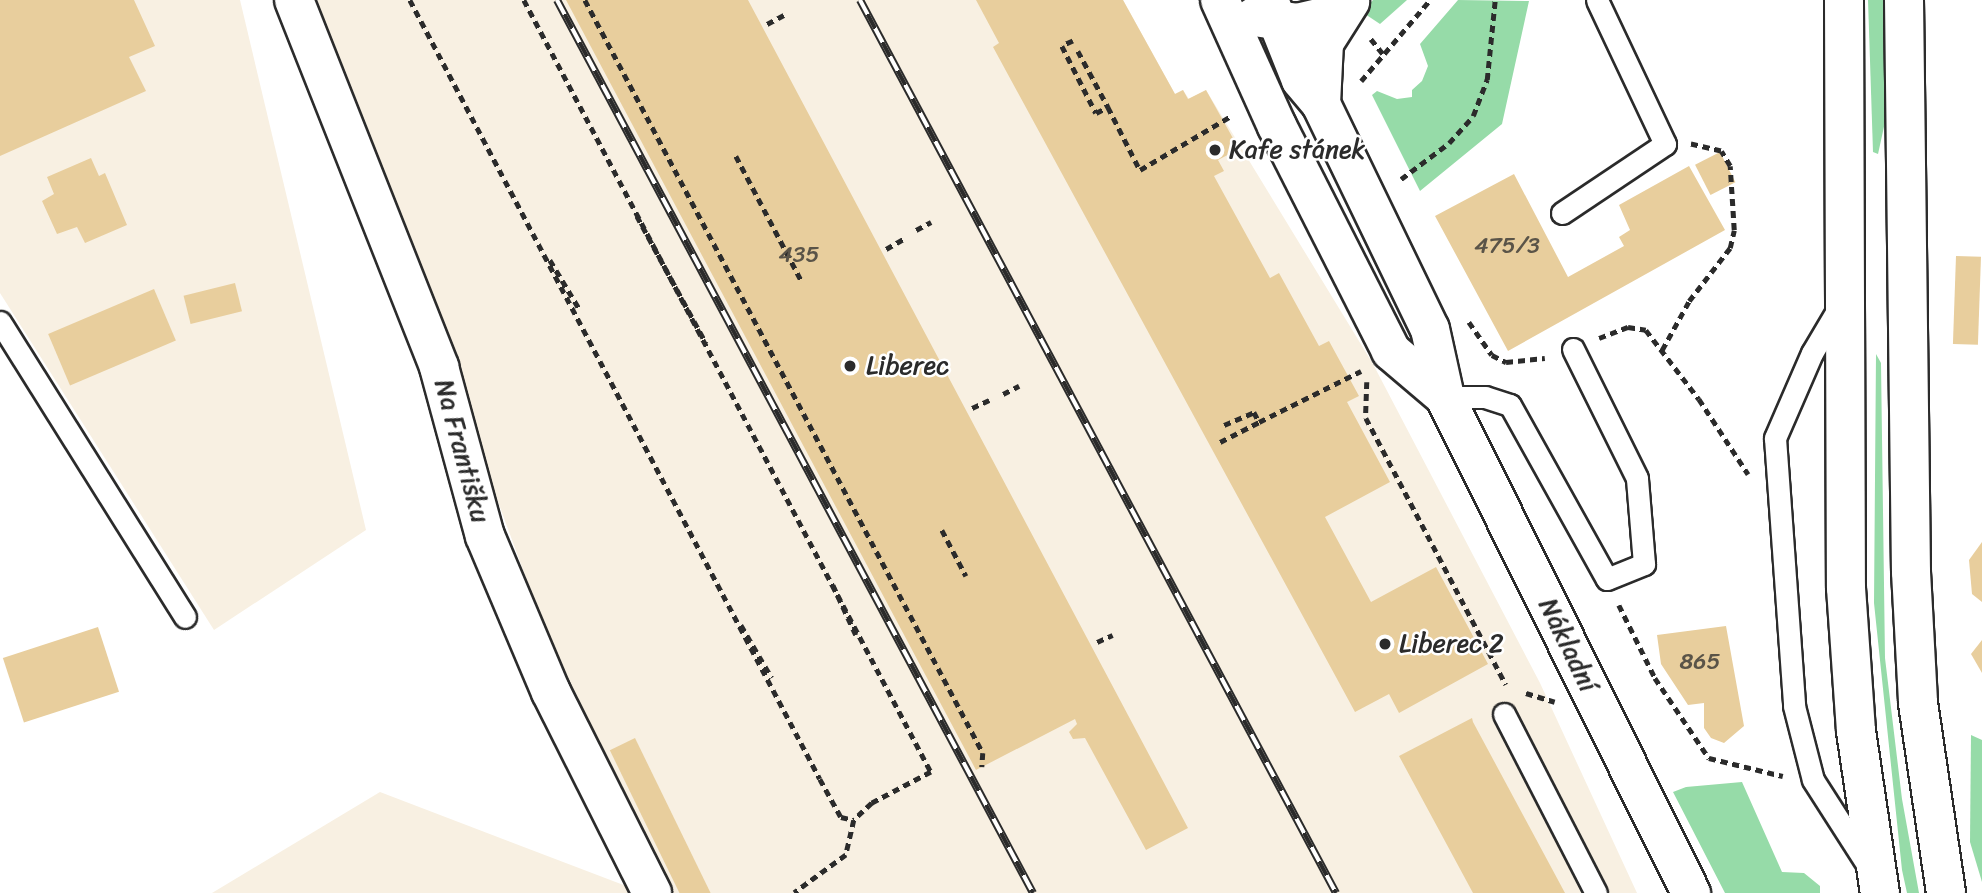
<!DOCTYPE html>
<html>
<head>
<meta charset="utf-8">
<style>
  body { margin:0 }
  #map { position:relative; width:1982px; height:893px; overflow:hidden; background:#fff; font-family:Sriracha,sans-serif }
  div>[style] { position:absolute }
  .built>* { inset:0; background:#f8f0e2 }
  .green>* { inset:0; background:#96dba8 }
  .building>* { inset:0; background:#e8ce9d; transform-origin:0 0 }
  .path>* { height:4.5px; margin-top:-2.25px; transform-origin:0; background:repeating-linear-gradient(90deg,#2b2b2b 0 7px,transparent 0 12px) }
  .roads { filter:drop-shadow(2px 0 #2b2b2b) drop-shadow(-2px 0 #2b2b2b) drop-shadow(0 2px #2b2b2b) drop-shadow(0 -2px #2b2b2b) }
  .lane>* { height:21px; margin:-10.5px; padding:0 10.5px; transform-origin:10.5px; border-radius:10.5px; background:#fff }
  .street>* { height:38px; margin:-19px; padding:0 19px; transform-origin:19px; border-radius:19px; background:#fff }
  .highway>* { height:38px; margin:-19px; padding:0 19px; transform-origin:19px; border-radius:19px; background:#fff }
  .rail>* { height:8px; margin-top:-4px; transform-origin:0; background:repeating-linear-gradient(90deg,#fff 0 16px,#2b2b2b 0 32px); box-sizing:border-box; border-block:2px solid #2b2b2b }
  .dots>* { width:19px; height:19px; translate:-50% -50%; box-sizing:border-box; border:4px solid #fff; border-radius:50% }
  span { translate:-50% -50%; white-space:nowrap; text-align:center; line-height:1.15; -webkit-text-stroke:5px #fff; paint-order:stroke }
  .number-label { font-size:23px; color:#5a5448 }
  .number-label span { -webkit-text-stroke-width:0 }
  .poi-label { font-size:26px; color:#2b2b2b }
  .left { translate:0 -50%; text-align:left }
  .street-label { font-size:26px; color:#2b2b2b }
</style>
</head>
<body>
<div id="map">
  <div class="built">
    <i style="clip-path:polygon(0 0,240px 0,366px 530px,214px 630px,0 293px)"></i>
    <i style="clip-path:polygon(314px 0,1123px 0,1175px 94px,1183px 90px,1189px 99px,1206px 90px,1373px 364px,1540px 683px,1637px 893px,671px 893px,545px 630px)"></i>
    <i style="clip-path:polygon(380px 792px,634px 889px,639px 893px,212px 893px)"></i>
  </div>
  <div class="green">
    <i style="clip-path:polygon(1373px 0,1407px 0,1380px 24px,1362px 12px)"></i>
    <i style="clip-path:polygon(1458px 0,1529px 1px,1502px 124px,1420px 191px,1372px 95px,1377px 91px,1397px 99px,1412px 97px,1412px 90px,1422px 81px,1428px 66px,1420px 44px)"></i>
    <i style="clip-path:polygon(1868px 0,1884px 0,1887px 113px,1878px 154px,1873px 152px)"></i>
    <i style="clip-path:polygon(1876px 354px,1881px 363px,1885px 658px,1902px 799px,1919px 893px,1907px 893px,1902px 870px,1874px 603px)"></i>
    <i style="clip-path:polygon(1971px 735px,1982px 740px,1982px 882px,1970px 842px)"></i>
    <i style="clip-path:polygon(1742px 782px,1782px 872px,1804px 873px,1820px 886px,1820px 893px,1725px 893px,1673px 792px,1686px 787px)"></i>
  </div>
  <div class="building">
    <i style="clip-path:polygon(0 0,134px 0,155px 46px,129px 57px,146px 91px,0 156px)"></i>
    <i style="clip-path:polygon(566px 0,748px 0,1188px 828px,1146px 850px,1085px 738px,1073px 739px,1069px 732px,1077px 724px,1075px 719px,976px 770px)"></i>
    <i style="clip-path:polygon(976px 0,1123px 0,1175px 94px,1183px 90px,1188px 99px,1206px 90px,1239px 149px,1218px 160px,1224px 171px,1214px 176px,1270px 278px,1279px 273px,1319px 346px,1329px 341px,1359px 396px,1347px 402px,1390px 482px,1325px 517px,1371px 602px,1436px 567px,1488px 664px,1399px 713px,1389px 694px,1355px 712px,993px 47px,999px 43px)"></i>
    <i style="left:1720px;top:152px;width:34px;height:28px;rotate:63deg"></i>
    <i style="clip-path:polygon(91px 158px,99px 176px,105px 173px,127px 225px,85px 243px,77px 227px,57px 234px,42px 201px,54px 194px,47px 177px)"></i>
    <i style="clip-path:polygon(1689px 166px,1725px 230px,1508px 351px,1435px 216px,1514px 174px,1568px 277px,1624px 246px,1619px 237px,1630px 230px,1619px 205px)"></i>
    <i style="left:1956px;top:256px;width:25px;height:88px;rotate:2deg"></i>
    <i style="left:235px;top:283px;width:29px;height:53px;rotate:76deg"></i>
    <i style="left:154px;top:289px;width:56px;height:115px;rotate:67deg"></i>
    <i style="clip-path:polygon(1982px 542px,1982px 602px,1972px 594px,1969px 560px)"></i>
    <i style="clip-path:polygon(1726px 626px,1744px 726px,1724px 743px,1711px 738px,1704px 728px,1704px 703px,1688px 705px,1661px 664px,1657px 635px)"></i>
    <i style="left:98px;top:627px;width:68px;height:100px;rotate:72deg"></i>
    <i style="clip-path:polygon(1982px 640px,1982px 673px,1971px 654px)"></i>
    <i style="clip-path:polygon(1472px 718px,1473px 722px,1565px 893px,1473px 893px,1399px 756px)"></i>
    <i style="left:635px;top:738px;width:173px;height:28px;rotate:64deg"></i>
  </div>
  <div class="path">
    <i style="left:410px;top:0;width:880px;rotate:62.24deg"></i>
    <i style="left:820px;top:779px;width:43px;rotate:61.1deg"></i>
    <i style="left:841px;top:817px;width:13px;rotate:13deg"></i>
    <i style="left:524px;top:0;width:873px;rotate:62.2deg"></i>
    <i style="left:931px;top:772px;width:67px;rotate:152.3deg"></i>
    <i style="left:872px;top:803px;width:25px;rotate:137deg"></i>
    <i style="left:854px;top:820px;width:36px;rotate:103deg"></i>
    <i style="left:846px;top:855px;width:64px;rotate:143.8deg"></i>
    <i style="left:585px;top:0;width:852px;rotate:62.14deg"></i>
    <i style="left:983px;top:753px;width:14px;rotate:94deg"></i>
    <i style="left:767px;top:24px;width:19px;rotate:-28deg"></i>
    <i style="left:1371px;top:39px;width:19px;rotate:51deg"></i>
    <i style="left:1073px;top:41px;width:12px;rotate:156deg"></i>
    <i style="left:1062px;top:46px;width:75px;rotate:63.1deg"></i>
    <i style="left:1096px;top:113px;width:13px;rotate:-27deg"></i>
    <i style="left:1108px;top:107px;width:71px;rotate:63.1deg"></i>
    <i style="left:1140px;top:170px;width:106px;rotate:-30.7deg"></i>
    <i style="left:1078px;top:51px;width:64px;rotate:61.8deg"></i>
    <i style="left:1361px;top:81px;width:106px;rotate:-49.6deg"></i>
    <i style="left:736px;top:156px;width:140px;rotate:62.3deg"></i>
    <i style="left:1401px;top:179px;width:60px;rotate:-36.9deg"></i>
    <i style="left:1449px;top:143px;width:36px;rotate:-48deg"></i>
    <i style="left:1473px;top:116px;width:39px;rotate:-69deg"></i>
    <i style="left:1487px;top:80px;width:80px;rotate:-84.3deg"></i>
    <i style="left:637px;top:216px;width:145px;rotate:61.5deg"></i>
    <i style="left:916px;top:230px;width:17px;rotate:-28deg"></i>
    <i style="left:886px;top:249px;width:20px;rotate:-30deg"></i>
    <i style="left:550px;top:260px;width:58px;rotate:59deg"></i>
    <i style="left:1469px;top:322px;width:40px;rotate:55.1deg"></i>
    <i style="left:1492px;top:355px;width:16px;rotate:27deg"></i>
    <i style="left:1506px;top:362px;width:39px;rotate:-6deg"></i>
    <i style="left:1599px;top:338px;width:31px;rotate:-21deg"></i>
    <i style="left:1628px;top:327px;width:18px;rotate:9deg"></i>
    <i style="left:1646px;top:330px;width:87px;rotate:52.5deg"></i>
    <i style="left:1699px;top:399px;width:90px;rotate:56.8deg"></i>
    <i style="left:1662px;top:350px;width:56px;rotate:-61.1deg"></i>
    <i style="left:1689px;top:301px;width:67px;rotate:-52.3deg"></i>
    <i style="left:1730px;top:248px;width:18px;rotate:-77deg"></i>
    <i style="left:1734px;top:230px;width:64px;rotate:-93.6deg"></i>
    <i style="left:1730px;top:166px;width:17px;rotate:-121deg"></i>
    <i style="left:1721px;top:151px;width:31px;rotate:-167deg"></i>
    <i style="left:1367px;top:382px;width:36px;rotate:92deg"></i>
    <i style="left:1366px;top:418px;width:301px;rotate:62.3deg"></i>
    <i style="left:1003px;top:394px;width:18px;rotate:-27deg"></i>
    <i style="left:972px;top:408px;width:19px;rotate:-25deg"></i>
    <i style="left:1224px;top:425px;width:33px;rotate:-23deg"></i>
    <i style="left:1254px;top:412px;width:11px;rotate:63deg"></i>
    <i style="left:1259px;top:422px;width:114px;rotate:-26.6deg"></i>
    <i style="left:1220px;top:442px;width:44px;rotate:-27.1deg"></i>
    <i style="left:942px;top:530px;width:52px;rotate:62.4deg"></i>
    <i style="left:833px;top:585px;width:55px;rotate:65.3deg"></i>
    <i style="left:1619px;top:605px;width:81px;rotate:63.7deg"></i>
    <i style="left:1655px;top:678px;width:97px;rotate:56deg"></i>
    <i style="left:1709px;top:758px;width:76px;rotate:13.7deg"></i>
    <i style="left:741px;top:625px;width:61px;rotate:59.7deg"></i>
    <i style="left:1097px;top:642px;width:17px;rotate:-24deg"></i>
    <i style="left:1526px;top:693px;width:30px;rotate:17deg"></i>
  </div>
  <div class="roads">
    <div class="lane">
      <i style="left:1562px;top:213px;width:124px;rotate:-33.8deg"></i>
      <i style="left:1665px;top:144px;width:159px;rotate:-115.3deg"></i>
      <i style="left:1841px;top:304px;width:57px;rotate:120.6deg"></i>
      <i style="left:1812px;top:353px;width:93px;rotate:113.5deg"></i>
      <i style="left:1775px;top:438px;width:269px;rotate:85.9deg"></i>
      <i style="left:1794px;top:706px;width:76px;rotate:75.6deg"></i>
      <i style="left:1813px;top:780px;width:100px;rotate:57.3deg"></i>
      <i style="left:0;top:322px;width:348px;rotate:57.9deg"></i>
      <i style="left:1445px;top:397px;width:40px"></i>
      <i style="left:1485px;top:397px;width:26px;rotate:18deg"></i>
      <i style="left:1510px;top:405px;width:199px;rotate:60.9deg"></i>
      <i style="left:1607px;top:579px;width:40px;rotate:-22deg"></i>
      <i style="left:1644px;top:564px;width:86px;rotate:-94.7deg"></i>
      <i style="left:1637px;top:478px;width:144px;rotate:-116.4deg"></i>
      <i style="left:1504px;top:714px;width:201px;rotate:62.8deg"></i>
    </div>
    <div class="street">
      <i style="left:294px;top:0;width:395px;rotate:68.4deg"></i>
      <i style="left:439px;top:367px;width:175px;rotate:74.8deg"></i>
      <i style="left:485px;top:536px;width:169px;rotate:67.1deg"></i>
      <i style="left:551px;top:692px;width:225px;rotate:63.3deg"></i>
      <i style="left:1220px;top:0;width:138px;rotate:65.7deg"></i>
      <i style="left:1277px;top:126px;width:252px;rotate:63.1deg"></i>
      <i style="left:1391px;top:351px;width:71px;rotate:40.4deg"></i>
      <i style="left:1269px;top:0;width:86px;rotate:68.2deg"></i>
      <i style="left:1301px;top:80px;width:31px;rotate:50deg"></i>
      <i style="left:1321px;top:104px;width:250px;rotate:64.2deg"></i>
      <i style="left:1430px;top:329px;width:70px;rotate:77.6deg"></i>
      <i style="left:1445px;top:397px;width:554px;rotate:63.62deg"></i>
      <i style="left:1254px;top:17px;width:43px;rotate:7.9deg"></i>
      <i style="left:1297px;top:23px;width:32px;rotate:-13deg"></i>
      <i style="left:1328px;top:16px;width:23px;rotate:-31deg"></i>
      <i style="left:1321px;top:104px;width:61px;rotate:-87.2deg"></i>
      <i style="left:1324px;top:43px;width:49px;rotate:-57.6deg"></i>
    </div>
    <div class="highway">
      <i style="left:1844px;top:0;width:588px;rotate:89.81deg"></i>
      <i style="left:1846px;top:588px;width:143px;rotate:86deg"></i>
      <i style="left:1856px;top:731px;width:164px;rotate:81.6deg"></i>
      <i style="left:1904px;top:0;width:572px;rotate:89.3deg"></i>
      <i style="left:1911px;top:572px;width:131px;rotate:86.9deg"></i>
      <i style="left:1918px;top:703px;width:192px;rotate:81.6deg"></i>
    </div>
  </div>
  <div class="rail">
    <i style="left:557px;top:0;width:1012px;rotate:61.94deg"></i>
    <i style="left:860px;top:0;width:1012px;rotate:61.94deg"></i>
  </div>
  <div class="dots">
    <i style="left:1215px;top:150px;background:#2b2b2b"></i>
    <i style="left:850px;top:366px;background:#2b2b2b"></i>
    <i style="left:1385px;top:644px;background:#2b2b2b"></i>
  </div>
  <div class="number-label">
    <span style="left:1507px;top:246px">475/3</span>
    <span style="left:799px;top:255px">435</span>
    <span style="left:1700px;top:662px">865</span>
  </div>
  <div class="poi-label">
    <span class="left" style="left:1229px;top:150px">Kafe stánek</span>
    <span class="left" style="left:866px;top:366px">Liberec</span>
    <span class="left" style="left:1399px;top:644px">Liberec 2</span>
  </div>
  <div class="street-label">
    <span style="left:462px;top:451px;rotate:75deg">Na Františku</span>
    <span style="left:1568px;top:645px;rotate:64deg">Nákladní</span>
  </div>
</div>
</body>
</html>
